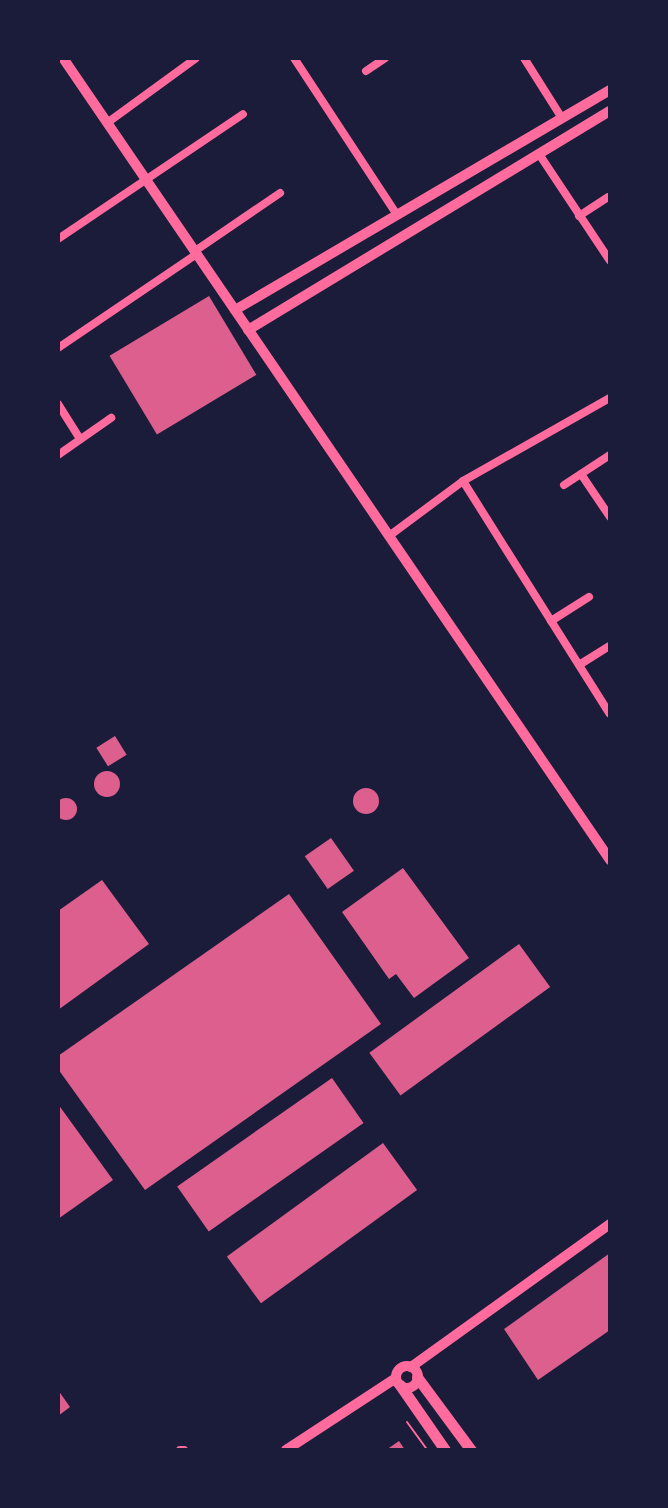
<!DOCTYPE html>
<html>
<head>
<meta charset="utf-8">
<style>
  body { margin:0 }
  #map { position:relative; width:668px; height:1508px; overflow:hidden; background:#1b1b3a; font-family:"Varela Round",sans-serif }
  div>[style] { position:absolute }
  .building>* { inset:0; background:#dd5f8e; transform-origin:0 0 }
  .round { border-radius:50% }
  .path>* { height:2px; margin:-1px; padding:0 1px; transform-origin:1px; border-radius:1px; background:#ff6b9d }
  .minor>* { height:8px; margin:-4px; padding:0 4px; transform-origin:4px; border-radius:4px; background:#ff6b9d }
  .tertiary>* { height:10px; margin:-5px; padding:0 5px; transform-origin:5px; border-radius:5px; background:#ff6b9d }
  .tertiary>.ring { margin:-5px; padding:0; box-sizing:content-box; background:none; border:10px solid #ff6b9d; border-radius:50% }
  .secondary>* { height:11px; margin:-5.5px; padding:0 5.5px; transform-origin:5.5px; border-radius:5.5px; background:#ff6b9d }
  span { translate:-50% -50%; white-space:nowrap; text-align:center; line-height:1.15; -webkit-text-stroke:7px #1b1b3a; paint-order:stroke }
  .frame { position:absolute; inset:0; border:60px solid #1b1b3a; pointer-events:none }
</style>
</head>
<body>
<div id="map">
  <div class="building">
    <i style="left:209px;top:296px;width:92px;height:116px;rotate:59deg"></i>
    <i style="left:115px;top:736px;width:22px;height:22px;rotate:58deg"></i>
    <i class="round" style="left:94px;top:771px;width:26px;height:26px"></i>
    <i class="round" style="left:353px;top:788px;width:26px;height:26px"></i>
    <i class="round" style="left:55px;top:798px;width:22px;height:22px"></i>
    <i style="left:331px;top:838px;width:40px;height:32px;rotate:55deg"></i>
    <i style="clip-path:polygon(403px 868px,469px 958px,414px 998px,396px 974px,389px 979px,342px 912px)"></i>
    <i style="clip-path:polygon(102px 880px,149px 944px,58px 1010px,58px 911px)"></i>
    <i style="clip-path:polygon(289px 894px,381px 1024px,145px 1190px,58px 1069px,58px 1056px)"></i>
    <i style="left:519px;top:944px;width:53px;height:185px;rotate:54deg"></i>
    <i style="left:332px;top:1078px;width:55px;height:189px;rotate:55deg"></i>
    <i style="clip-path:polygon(58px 1104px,113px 1180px,58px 1219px)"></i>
    <i style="left:383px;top:1143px;width:58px;height:193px;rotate:54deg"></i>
    <i style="clip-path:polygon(610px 1253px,610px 1330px,538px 1380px,504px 1329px)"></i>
    <i style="clip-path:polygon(58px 1390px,70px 1407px,58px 1416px)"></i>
    <i style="clip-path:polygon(399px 1441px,405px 1450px,386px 1450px)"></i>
  </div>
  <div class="path">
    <i style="left:407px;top:1422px;width:34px;rotate:54deg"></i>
  </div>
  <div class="minor">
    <i style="left:294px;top:58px;width:188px;rotate:56.7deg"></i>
    <i style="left:524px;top:58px;width:71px;rotate:57.7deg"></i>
    <i style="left:366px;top:71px;width:23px;rotate:-34deg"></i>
    <i style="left:107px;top:123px;width:110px;rotate:-36.1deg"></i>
    <i style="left:539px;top:154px;width:128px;rotate:56.4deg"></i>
    <i style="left:579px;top:216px;width:35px;rotate:-33deg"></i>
    <i style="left:58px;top:239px;width:223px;rotate:-34deg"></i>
    <i style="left:195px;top:251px;width:103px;rotate:-34.3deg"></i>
    <i style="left:58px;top:348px;width:168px;rotate:-34.1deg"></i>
    <i style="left:58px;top:404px;width:41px;rotate:57.8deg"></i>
    <i style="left:58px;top:455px;width:65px;rotate:-34.9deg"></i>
    <i style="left:581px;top:474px;width:52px;rotate:56deg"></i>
    <i style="left:463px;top:481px;width:275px;rotate:57.8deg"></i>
    <i style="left:564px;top:485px;width:55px;rotate:-33.1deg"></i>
    <i style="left:389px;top:536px;width:92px;rotate:-36.6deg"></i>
    <i style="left:463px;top:481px;width:169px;rotate:-29.5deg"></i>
    <i style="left:551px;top:621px;width:45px;rotate:-32.3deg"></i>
    <i style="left:579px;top:665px;width:36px;rotate:-32deg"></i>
    <i style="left:180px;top:1450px;width:4px"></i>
  </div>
  <div class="tertiary">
    <i style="left:63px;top:58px;width:971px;rotate:55.7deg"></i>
    <i style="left:235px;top:310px;width:435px;rotate:-30.4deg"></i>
    <i style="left:248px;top:330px;width:423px;rotate:-31.2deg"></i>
    <i class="ring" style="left:396px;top:1366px;width:12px;height:12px"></i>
    <i style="left:411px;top:1367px;width:245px;rotate:-35.7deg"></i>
    <i style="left:286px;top:1450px;width:131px;rotate:-33.2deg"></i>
  </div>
  <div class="secondary">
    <i style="left:417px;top:1377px;width:91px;rotate:53.5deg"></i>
    <i style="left:400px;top:1385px;width:79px;rotate:55.3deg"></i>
  </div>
  <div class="frame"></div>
</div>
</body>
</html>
